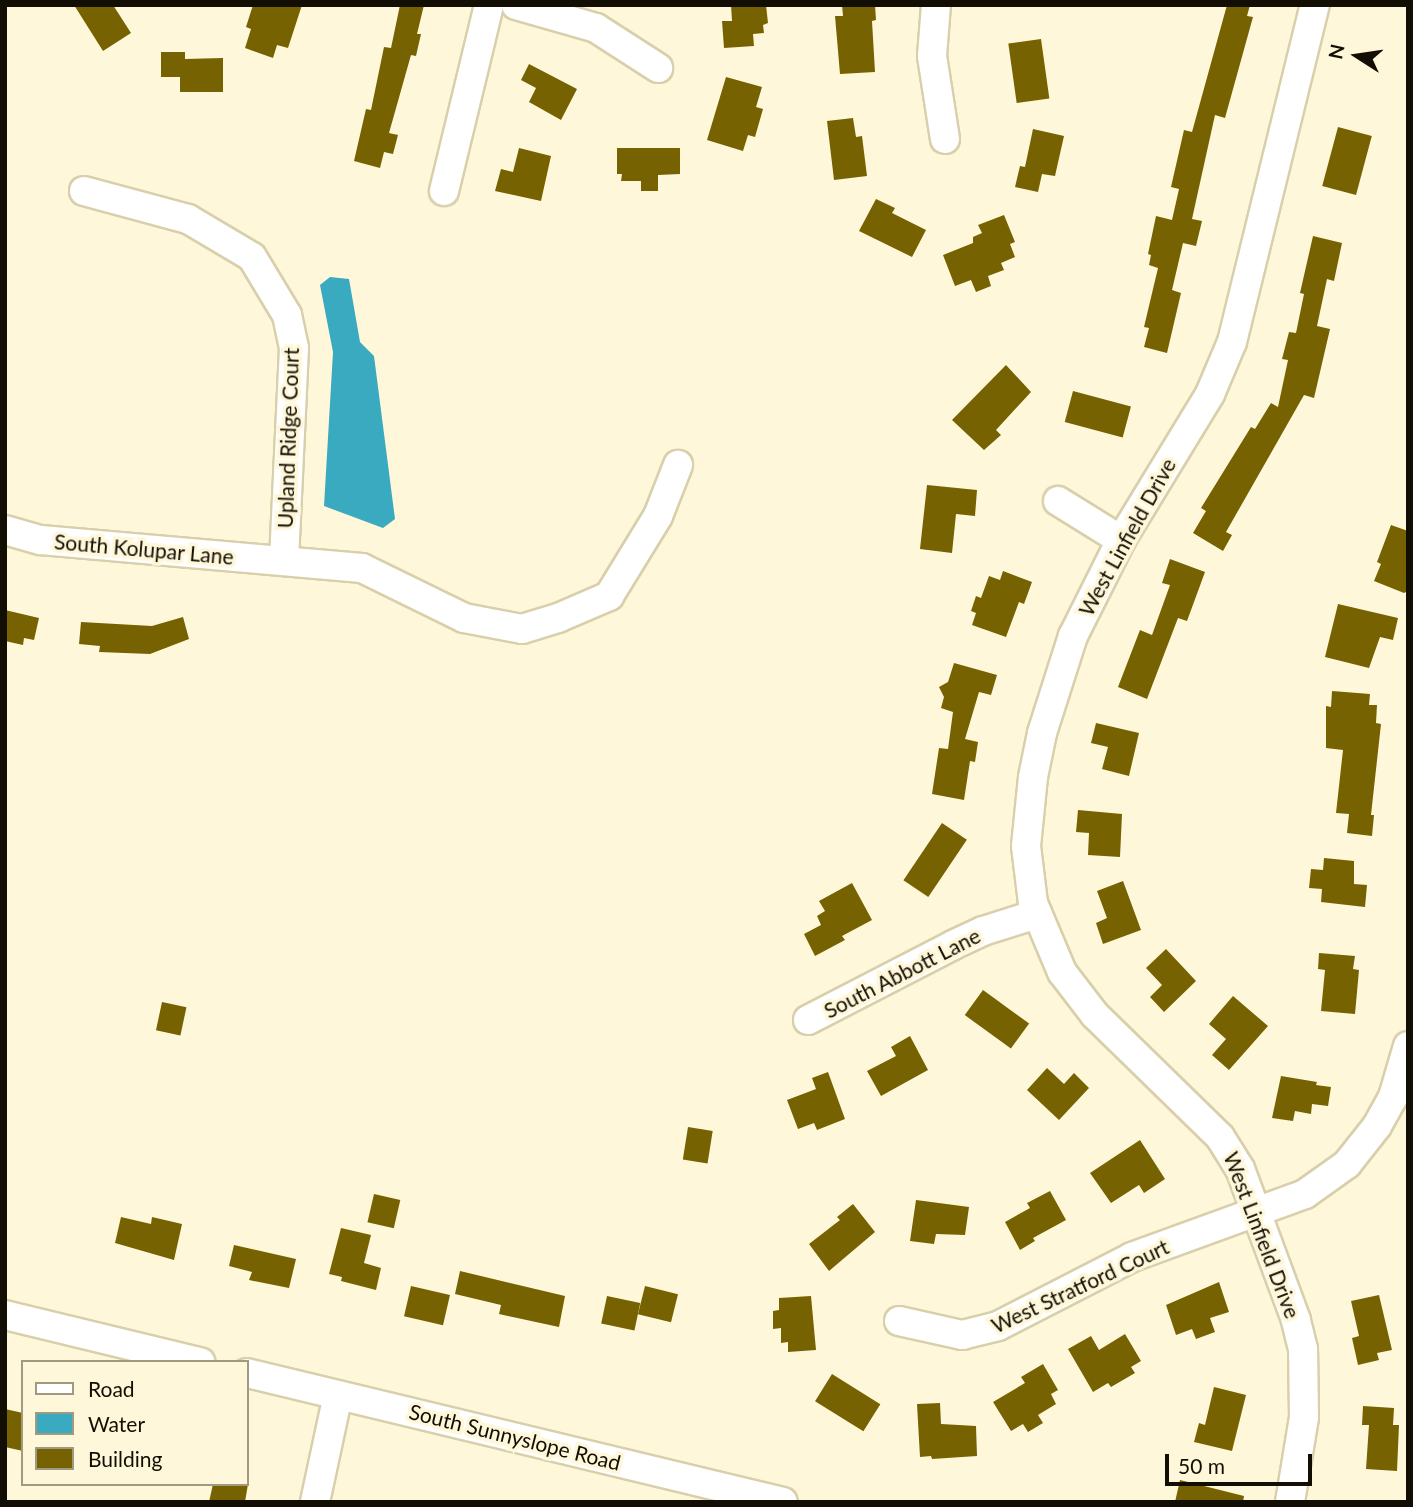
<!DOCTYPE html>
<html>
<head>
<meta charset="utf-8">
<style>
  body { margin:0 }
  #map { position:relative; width:1413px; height:1507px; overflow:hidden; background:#fff7d9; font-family:Lato,sans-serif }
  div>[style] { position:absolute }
  .water>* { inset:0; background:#39aabf }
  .building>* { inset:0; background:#766200; transform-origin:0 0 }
  .roads { filter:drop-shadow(2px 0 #d8cfab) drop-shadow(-2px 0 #d8cfab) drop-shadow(0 2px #d8cfab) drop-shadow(0 -2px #d8cfab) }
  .minor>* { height:28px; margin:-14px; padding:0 14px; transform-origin:14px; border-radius:14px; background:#fff }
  span { translate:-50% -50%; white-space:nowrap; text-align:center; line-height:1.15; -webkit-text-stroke:7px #fff7d9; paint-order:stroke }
  .street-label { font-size:21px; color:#120e03 }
  .frame { position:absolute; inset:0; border:7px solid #120e03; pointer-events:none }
  .legend { position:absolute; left:21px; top:1360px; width:228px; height:126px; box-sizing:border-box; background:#fff7d9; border:2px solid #a09a83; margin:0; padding:9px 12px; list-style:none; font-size:21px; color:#120e03 }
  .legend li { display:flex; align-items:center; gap:14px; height:35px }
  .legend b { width:35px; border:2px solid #a09a83 }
  .north { position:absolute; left:1322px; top:21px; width:70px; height:70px; -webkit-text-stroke:5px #fff7d9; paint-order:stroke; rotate:282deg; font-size:19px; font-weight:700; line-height:28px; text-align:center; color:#120e03 }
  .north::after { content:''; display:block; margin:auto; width:24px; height:32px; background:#120e03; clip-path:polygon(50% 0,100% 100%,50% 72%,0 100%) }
  .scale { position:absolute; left:1165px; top:1454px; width:147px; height:32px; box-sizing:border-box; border:4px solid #120e03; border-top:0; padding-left:9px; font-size:21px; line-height:24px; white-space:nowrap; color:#120e03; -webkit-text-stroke:5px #fff7d9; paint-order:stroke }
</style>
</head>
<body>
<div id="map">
  <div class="water">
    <i style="clip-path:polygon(330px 277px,349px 279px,360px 342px,374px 356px,395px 519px,383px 528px,324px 506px,333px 352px,320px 285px)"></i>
  </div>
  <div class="building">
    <i style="clip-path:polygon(74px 5px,113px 5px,131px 33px,103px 51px)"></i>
    <i style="clip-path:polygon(253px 5px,302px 5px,288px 48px,277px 45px,273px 58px,245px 48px,251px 29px,246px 27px)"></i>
    <i style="clip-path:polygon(400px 5px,424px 5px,417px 34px,421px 34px,416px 56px,411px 55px,389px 133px,398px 135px,393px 154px,384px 152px,380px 168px,354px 161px,366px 109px,371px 110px,384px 47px,391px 48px)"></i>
    <i style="clip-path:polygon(731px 5px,766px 5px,768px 23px,763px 25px,764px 33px,753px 34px,754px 46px,724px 48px,722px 21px,732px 21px)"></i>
    <i style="clip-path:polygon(842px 5px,875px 5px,876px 20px,872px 21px,875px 72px,840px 74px,835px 16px,843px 16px)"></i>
    <i style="clip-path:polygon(1227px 5px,1250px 5px,1247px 16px,1253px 17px,1225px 118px,1215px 115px,1192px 219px,1202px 221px,1196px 246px,1183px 243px,1172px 290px,1181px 293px,1167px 353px,1144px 347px,1149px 328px,1144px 327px,1158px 268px,1149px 265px,1151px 255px,1148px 254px,1156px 216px,1172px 220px,1179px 189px,1171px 187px,1184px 130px,1192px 132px)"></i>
    <i style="left:1041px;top:39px;width:60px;height:33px;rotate:82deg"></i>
    <i style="clip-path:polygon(161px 52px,185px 52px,185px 59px,223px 58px,223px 92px,180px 92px,180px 77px,161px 77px)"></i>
    <i style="clip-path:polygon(529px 64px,577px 89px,561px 120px,529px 102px,536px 88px,521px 80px)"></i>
    <i style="clip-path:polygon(726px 77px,762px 87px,756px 107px,763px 109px,755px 137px,748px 135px,743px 151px,707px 140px)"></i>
    <i style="clip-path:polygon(853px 118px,856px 137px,862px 136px,867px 176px,834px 180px,827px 121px)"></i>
    <i style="left:1338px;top:127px;width:35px;height:61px;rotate:15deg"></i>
    <i style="clip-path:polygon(1033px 129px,1064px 136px,1055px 176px,1042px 174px,1038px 192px,1015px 187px,1020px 166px,1025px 167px)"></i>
    <i style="clip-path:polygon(519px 148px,551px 156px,541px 201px,495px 191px,501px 169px,513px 172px)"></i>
    <i style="clip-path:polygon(617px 148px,680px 148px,680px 174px,658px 175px,658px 191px,641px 191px,641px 181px,621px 181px,622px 174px,617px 174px)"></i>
    <i style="clip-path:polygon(876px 199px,895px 208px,892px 213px,926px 230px,912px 257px,859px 231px)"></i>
    <i style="clip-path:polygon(1004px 215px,1015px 242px,1010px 244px,1015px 257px,1001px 263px,1004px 270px,988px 276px,991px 286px,976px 292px,971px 280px,955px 286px,943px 255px,973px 243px,973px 237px,982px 233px,978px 225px)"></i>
    <i style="clip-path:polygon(1313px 236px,1342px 243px,1334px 281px,1327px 279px,1317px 326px,1330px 329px,1314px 398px,1304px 395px,1226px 532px,1232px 535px,1223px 551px,1193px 533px,1206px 511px,1201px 508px,1251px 427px,1255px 429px,1271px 403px,1278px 407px,1288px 360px,1282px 359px,1289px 332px,1296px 333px,1304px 294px,1300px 293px)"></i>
    <i style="clip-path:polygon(1006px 365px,1031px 392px,996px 430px,1001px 435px,984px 450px,952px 420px)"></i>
    <i style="left:1073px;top:391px;width:60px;height:32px;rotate:15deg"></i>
    <i style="clip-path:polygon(927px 485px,977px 490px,975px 516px,956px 514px,952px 553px,920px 549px)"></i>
    <i style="clip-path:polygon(1391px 525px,1408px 531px,1408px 591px,1404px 593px,1374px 581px,1381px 564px,1377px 562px)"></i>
    <i style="clip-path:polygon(1170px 559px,1205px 572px,1187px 621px,1178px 618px,1147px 699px,1118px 687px,1140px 630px,1152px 635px,1170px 585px,1162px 583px)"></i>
    <i style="clip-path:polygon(1003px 571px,1032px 582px,1024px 604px,1019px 602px,1006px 637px,972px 625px,976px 613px,971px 611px,976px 596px,981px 598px,989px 576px,1000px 580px)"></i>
    <i style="clip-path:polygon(1338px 604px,1398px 618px,1393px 640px,1380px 637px,1369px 668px,1325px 657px)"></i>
    <i style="clip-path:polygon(5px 610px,39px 618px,34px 640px,24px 638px,23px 645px,5px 641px)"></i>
    <i style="clip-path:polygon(183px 617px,189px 639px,150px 654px,99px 652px,100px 646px,79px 644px,81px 622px,152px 626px)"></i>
    <i style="clip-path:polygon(954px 663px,997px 675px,991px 695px,979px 692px,965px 739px,978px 742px,975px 762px,970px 761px,964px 800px,932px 794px,939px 748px,948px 749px,953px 712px,941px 708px,944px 697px,939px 687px,948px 682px)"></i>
    <i style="clip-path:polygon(1332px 691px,1370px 694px,1369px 705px,1377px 705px,1376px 723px,1381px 724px,1371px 815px,1374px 815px,1372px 836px,1347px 833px,1349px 814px,1336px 813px,1343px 750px,1326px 748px,1326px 706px,1331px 707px)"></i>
    <i style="clip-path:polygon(1096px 723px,1139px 733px,1129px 776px,1102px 769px,1108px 747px,1091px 743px)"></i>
    <i style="clip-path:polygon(1078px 810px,1122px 814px,1120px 857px,1088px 855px,1089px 833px,1076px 832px)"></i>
    <i style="left:942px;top:823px;width:30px;height:69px;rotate:34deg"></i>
    <i style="clip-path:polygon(1324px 858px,1354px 861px,1354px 884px,1367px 885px,1365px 907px,1321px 902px,1322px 889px,1309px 888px,1311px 869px,1323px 870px)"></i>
    <i style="clip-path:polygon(1123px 881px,1141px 930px,1103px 944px,1096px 923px,1107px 918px,1097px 891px)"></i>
    <i style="clip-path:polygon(852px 883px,872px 920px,842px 936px,845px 940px,815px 956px,804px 934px,821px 925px,817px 916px,825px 911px,819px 901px)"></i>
    <i style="clip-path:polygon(1166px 949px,1196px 981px,1164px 1012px,1150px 997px,1162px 985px,1146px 968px)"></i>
    <i style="clip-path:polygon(1319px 953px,1355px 956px,1353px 969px,1359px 970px,1355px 1014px,1321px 1011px,1325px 970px,1318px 969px)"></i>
    <i style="left:983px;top:990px;width:57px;height:31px;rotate:36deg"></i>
    <i style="clip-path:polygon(1233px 996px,1268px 1026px,1229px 1070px,1212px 1055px,1226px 1039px,1209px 1024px)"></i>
    <i style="left:162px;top:1002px;width:25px;height:29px;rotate:12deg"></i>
    <i style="clip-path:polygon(910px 1036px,928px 1070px,881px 1096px,867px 1071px,896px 1056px,891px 1047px)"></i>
    <i style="clip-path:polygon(1047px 1068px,1064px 1084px,1074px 1073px,1089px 1088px,1059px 1120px,1027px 1090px)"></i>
    <i style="clip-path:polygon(828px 1072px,845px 1119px,817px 1130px,814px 1123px,798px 1129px,787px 1100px,816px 1089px,812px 1078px)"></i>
    <i style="clip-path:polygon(1281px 1076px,1317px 1082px,1316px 1085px,1331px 1087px,1328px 1106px,1312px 1104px,1311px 1114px,1295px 1111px,1293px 1121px,1272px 1118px)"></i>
    <i style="left:688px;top:1127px;width:25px;height:33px;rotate:9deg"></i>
    <i style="clip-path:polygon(1140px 1140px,1165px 1179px,1144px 1193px,1139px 1185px,1111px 1203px,1090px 1173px)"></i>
    <i style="clip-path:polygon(1050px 1191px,1066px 1220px,1033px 1238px,1035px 1241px,1020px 1250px,1005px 1222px,1030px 1208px,1027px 1203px)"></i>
    <i style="left:374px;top:1194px;width:27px;height:29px;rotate:13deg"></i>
    <i style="clip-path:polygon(916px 1200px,969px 1207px,965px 1235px,936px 1234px,934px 1244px,910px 1241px)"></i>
    <i style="clip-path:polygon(853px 1204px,875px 1232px,829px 1271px,809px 1244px,840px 1220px,837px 1217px)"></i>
    <i style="clip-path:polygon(121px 1217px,151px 1224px,152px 1217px,182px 1224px,174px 1260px,115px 1243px)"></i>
    <i style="clip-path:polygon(341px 1228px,371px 1235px,364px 1263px,381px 1268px,376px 1290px,341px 1281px,342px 1277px,329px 1274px)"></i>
    <i style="clip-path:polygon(234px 1245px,296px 1259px,289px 1288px,249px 1280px,252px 1272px,229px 1266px)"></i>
    <i style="clip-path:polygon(460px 1271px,565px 1296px,559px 1327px,499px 1314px,501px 1305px,455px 1294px)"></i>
    <i style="clip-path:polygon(1219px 1282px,1229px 1312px,1210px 1318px,1215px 1332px,1196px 1339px,1192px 1329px,1176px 1335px,1166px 1305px)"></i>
    <i style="left:411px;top:1286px;width:40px;height:31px;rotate:13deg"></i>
    <i style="left:645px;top:1286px;width:34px;height:29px;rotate:14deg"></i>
    <i style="clip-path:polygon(1379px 1295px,1392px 1350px,1377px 1353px,1379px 1360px,1358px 1365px,1352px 1338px,1359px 1336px,1351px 1301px)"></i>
    <i style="left:607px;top:1296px;width:34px;height:28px;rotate:12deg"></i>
    <i style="clip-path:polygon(811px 1296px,816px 1350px,788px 1352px,788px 1342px,781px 1343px,781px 1328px,773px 1329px,773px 1311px,779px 1310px,779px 1298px)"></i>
    <i style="clip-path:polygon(1125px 1334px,1141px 1361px,1131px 1367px,1135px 1373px,1111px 1387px,1108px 1383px,1093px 1392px,1068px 1349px,1091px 1336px,1099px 1350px)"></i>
    <i style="clip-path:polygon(1043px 1364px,1058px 1390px,1051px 1394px,1056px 1404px,1038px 1415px,1043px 1423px,1028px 1432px,1023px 1424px,1011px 1431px,993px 1402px,1025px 1383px,1021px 1377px)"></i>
    <i style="left:832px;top:1374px;width:57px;height:32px;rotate:32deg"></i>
    <i style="clip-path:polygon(1214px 1387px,1246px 1395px,1232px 1451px,1194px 1442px,1199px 1423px,1205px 1425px)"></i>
    <i style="clip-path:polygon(940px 1403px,941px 1424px,976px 1426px,977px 1456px,932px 1459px,931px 1456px,920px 1457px,917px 1404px)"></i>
    <i style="clip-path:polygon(1363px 1406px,1394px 1408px,1393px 1425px,1399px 1425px,1397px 1471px,1366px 1469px,1369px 1425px,1362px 1425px)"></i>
    <i style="clip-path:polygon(5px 1409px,23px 1413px,23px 1451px,5px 1447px)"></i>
    <i style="clip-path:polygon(1180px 1480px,1244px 1496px,1243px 1502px,1175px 1502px)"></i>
    <i style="clip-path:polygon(213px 1484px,248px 1484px,245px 1502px,209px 1502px)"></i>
  </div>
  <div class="roads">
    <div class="minor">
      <i style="left:516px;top:5px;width:83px;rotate:16deg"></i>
      <i style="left:596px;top:28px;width:74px;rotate:32.8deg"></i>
      <i style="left:936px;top:5px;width:51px;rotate:94.5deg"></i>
      <i style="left:932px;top:56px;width:84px;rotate:81.1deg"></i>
      <i style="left:84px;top:191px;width:108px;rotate:15.1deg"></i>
      <i style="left:188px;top:219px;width:74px;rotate:30.7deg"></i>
      <i style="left:252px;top:257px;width:68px;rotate:58.9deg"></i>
      <i style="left:287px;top:315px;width:34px;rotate:78deg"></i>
      <i style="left:294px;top:348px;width:212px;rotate:92.7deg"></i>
      <i style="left:444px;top:191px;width:191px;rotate:-76.4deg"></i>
      <i style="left:1058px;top:501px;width:74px;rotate:31.8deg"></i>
      <i style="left:5px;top:530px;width:37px;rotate:16deg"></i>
      <i style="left:41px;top:540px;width:322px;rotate:5deg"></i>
      <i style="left:362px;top:568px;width:114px;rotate:26.1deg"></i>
      <i style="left:464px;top:618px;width:59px;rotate:10.7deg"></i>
      <i style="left:522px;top:629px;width:38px;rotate:-17deg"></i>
      <i style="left:558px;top:618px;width:56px;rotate:-23.3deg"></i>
      <i style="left:609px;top:596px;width:94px;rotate:-58.5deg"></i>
      <i style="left:658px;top:516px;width:55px;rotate:-68.6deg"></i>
      <i style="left:808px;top:1020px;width:163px;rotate:-27.3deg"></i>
      <i style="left:953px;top:945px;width:33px;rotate:-25deg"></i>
      <i style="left:983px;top:931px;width:57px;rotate:-17.5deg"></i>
      <i style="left:5px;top:1315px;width:201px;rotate:13.6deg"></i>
      <i style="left:899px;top:1321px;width:65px;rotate:12.5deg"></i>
      <i style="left:962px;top:1335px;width:37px;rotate:-14deg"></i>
      <i style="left:998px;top:1326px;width:151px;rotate:-27.2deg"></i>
      <i style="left:1132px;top:1257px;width:184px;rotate:-20deg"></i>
      <i style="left:1305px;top:1194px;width:52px;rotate:-35.5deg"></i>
      <i style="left:1347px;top:1164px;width:48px;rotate:-51.7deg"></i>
      <i style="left:1377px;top:1126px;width:33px;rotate:-61deg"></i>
      <i style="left:1393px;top:1097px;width:53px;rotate:-73.6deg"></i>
      <i style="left:247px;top:1373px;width:551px;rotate:13.53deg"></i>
      <i style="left:315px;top:1502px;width:109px;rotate:-77.9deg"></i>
      <i style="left:1290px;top:1502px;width:86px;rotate:-80.6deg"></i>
      <i style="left:1304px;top:1417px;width:68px;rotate:-90.8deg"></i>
      <i style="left:1303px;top:1349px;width:30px;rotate:-104deg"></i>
      <i style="left:1296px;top:1320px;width:161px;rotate:-110.3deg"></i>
      <i style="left:1240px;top:1169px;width:38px;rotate:-122deg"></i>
      <i style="left:1220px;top:1137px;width:175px;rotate:-135.7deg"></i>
      <i style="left:1095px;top:1015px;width:54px;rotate:-127.5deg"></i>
      <i style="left:1062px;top:972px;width:75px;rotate:-112.8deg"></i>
      <i style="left:1033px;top:903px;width:57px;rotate:-97deg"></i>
      <i style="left:1026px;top:846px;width:69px;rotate:-84.2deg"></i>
      <i style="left:1033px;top:777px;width:45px;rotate:-78.4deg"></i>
      <i style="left:1042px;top:733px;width:102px;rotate:-72.3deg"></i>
      <i style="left:1073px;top:636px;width:107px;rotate:-63.4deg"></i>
      <i style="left:1121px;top:540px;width:171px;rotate:-58.6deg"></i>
      <i style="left:1210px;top:394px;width:56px;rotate:-67.1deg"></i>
      <i style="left:1232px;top:342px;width:347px;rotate:-76.2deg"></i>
    </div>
  </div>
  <div class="street-label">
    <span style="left:288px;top:438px;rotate:-88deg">Upland Ridge Court</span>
    <span style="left:1127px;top:537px;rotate:-61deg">West Linfield Drive</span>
    <span style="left:144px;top:549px;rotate:5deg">South Kolupar Lane</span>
    <span style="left:902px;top:973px;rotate:-27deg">South Abbott Lane</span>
    <span style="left:1262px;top:1235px;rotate:69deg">West Linfield Drive</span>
    <span style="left:1080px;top:1286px;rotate:-25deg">West Stratford Court</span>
    <span style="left:515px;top:1437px;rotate:14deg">South Sunnyslope Road</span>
  </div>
  <div class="frame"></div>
  <ul class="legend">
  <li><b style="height:9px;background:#fff"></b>Road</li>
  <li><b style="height:19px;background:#39aabf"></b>Water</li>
  <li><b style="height:19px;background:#766200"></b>Building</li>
  </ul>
  <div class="north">N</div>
  <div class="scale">50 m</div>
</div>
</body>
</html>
